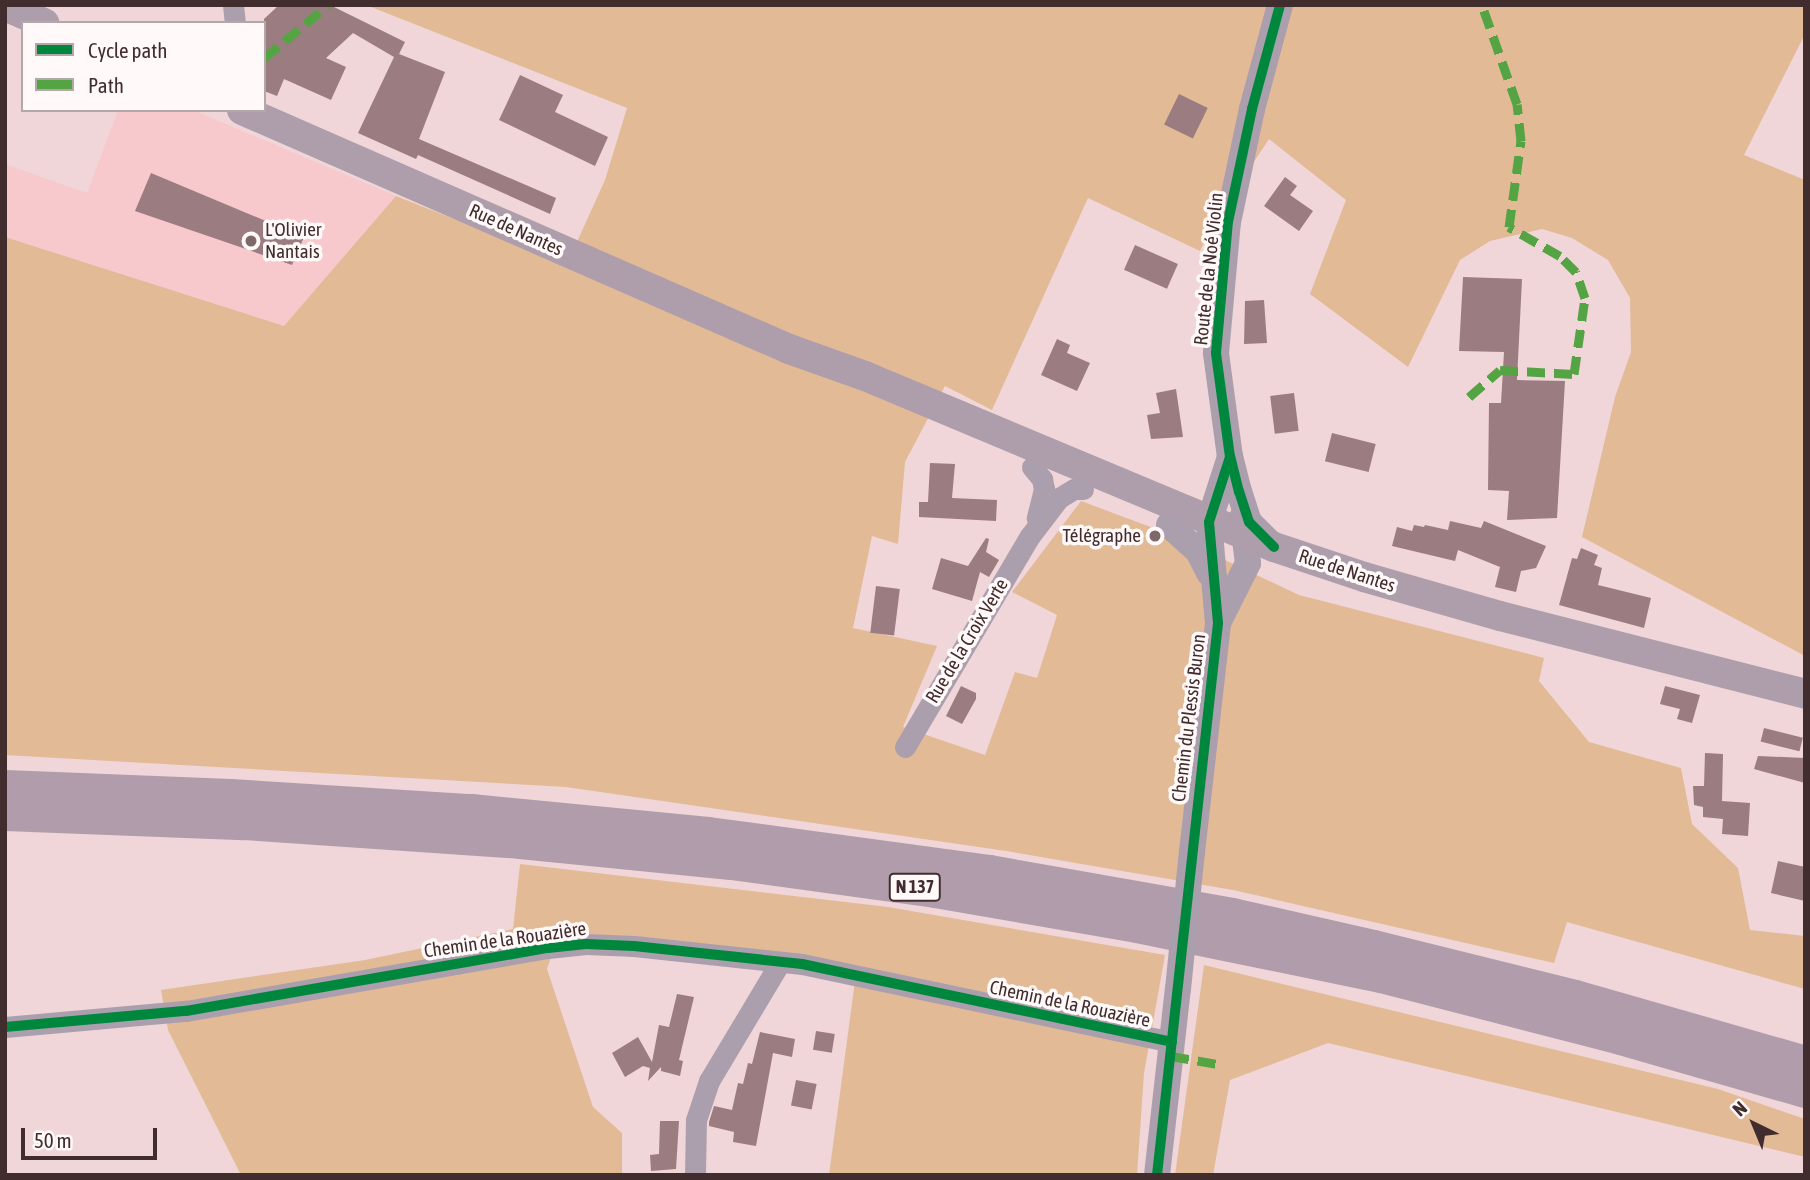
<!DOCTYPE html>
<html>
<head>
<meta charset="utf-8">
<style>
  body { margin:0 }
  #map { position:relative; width:1810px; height:1180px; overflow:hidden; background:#f0d6d8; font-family:"Asap Condensed",sans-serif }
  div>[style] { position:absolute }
  .built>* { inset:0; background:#f8c9cc }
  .green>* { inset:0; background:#e2ba96 }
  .building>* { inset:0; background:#9a7c81; transform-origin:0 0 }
  .minor>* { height:21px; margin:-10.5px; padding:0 10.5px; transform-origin:10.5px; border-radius:10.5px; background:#ab9fad }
  .tertiary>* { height:26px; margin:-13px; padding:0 13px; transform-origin:13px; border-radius:13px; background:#ab9fad }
  .secondary>* { height:30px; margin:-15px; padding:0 15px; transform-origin:15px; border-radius:15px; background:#ae9eab }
  .trunk>* { height:35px; margin:-17.5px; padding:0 17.5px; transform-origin:17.5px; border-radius:17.5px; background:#b09caa }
  .tertiary-bridge>* { height:26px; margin:-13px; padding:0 13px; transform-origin:13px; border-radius:13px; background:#ab9fad }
  .quiet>* { height:9px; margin-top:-4.5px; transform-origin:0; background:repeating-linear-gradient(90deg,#55a443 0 18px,transparent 0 27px) }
  .cycleway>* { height:10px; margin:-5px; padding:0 5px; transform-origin:5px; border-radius:5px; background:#00873e }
  .dots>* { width:19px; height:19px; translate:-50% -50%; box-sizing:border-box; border:4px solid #fff9f9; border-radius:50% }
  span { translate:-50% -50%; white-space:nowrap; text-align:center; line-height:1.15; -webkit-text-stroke:7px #fff9f9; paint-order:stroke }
  .shield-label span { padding:2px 5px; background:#fff9f9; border:2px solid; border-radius:5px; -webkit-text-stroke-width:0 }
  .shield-label { font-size:18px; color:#422d2e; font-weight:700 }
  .poi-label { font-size:19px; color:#422d2e }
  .left { translate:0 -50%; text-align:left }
  .right { translate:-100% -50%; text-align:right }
  .street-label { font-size:19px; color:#422d2e }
  .frame { position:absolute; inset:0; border:7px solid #422d2e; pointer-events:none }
  .legend { position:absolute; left:21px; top:21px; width:245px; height:91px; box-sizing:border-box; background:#fff9f9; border:2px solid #b3a7a8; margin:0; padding:9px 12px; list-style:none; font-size:21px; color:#422d2e }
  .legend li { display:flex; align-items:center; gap:14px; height:35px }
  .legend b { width:35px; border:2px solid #b3a7a8 }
  .north { position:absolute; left:1719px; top:1089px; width:70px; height:70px; -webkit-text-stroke:5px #fff9f9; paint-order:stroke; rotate:317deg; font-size:19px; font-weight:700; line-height:28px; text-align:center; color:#422d2e }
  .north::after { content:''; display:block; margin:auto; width:24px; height:32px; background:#422d2e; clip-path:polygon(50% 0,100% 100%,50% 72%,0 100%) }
  .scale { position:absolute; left:21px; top:1128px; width:136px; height:32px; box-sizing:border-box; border:4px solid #422d2e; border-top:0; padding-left:9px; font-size:21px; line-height:24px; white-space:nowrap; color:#422d2e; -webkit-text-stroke:5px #fff9f9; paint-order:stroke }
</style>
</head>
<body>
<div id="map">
  <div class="built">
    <i style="clip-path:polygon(118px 110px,193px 110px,396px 196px,284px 327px,5px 237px,5px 164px,87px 193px)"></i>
  </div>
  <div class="green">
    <i style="clip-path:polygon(366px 5px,1805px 5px,1805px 34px,1744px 155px,1805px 180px,1805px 656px,1582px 537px,1615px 397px,1631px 352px,1630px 298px,1608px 260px,1572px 238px,1542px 229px,1490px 241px,1460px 260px,1408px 367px,1310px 294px,1346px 200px,1269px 139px,1211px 227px,1200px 251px,1088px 198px,992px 410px,945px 386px,905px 462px,898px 544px,872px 536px,853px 628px,937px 646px,903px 727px,985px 755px,1015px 672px,1037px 678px,1057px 615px,1012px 592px,1081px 501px,1172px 535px,1299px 595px,1544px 658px,1539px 681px,1589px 742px,1681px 768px,1692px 824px,1738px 868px,1750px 930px,1805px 936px,1805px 989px,1567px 922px,1554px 963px,1233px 890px,1006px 851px,566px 787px,5px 755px,5px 237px,284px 326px,396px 196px,567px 264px,605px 180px,627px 108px)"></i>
    <i style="clip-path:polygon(520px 864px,888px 907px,1165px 955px,1144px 1073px,1137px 1175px,829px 1175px,857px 966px,659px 939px,558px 936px,547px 969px,593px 1107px,622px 1133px,622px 1175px,241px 1175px,168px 1030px,161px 990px,365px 960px,513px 929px)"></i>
    <i style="clip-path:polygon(1204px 965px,1718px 1089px,1805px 1119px,1805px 1157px,1328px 1043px,1230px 1080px,1213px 1175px,1175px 1175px)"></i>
  </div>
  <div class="building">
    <i style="clip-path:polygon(279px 5px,330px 5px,405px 42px,399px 54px,445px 72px,419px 139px,556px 198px,550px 214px,418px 155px,416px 159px,358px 133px,394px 57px,353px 33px,326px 58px,346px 67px,331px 100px,284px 79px,277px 96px,264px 91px,264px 19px)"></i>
    <i style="clip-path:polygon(520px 75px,563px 95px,555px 112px,608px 137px,595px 166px,499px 120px)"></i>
    <i style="left:1179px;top:94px;width:32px;height:34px;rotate:26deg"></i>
    <i style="clip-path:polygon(151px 173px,304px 237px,292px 265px,135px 211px)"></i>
    <i style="clip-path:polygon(1285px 177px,1297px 186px,1290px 195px,1313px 211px,1299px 231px,1264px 206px)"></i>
    <i style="left:1135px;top:245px;width:47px;height:27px;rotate:24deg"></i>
    <i style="clip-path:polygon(1463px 277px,1522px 279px,1517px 380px,1565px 381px,1557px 518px,1507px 520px,1509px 491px,1488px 490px,1489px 403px,1501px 403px,1504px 352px,1459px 351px)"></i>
    <i style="clip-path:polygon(1264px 300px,1267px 343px,1244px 344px,1245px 301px)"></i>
    <i style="clip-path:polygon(1057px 339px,1070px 345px,1067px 353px,1090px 363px,1077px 391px,1041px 375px)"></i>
    <i style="clip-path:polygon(1176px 389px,1183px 437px,1151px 439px,1147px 415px,1160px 413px,1156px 393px)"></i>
    <i style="left:1294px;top:393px;width:38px;height:24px;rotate:83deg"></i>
    <i style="left:1332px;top:433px;width:45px;height:29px;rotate:14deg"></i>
    <i style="clip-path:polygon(930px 463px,955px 464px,952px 498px,997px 500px,996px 521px,919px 517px,919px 502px,928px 502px)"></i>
    <i style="clip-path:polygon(1450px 521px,1481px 528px,1484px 521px,1546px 546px,1536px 568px,1521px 571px,1516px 592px,1495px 587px,1500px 567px,1458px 550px,1455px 561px,1392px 546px,1397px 527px,1412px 531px,1414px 525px,1424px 527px,1425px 525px,1448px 530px)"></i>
    <i style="clip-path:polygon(986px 538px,989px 539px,986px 552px,999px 560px,989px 577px,980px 572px,972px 601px,932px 589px,941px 558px,968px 566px)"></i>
    <i style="clip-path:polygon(1581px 548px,1598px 555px,1594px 565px,1602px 568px,1598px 585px,1651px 598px,1644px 628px,1559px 605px,1572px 558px,1577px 559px)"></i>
    <i style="left:876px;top:586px;width:24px;height:47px;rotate:7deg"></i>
    <i style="clip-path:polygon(961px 686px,976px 693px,976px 699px,962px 724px,946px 716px)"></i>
    <i style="clip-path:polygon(1665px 686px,1700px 695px,1692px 723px,1677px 719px,1680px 709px,1660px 704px)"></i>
    <i style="left:1764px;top:728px;width:40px;height:14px;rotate:14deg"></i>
    <i style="clip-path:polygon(1705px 753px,1723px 754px,1722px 801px,1750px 803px,1748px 836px,1722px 834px,1723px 819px,1703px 817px,1703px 807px,1694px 805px,1693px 786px,1704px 786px)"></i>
    <i style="clip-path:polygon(1758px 756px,1805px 758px,1805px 783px,1754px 769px)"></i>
    <i style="clip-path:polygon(1778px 861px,1805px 867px,1805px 901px,1771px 893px)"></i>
    <i style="clip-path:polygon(677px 994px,694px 997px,679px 1060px,683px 1061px,680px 1076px,661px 1071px,661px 1067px,648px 1081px,650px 1068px,643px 1066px,625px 1077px,612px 1053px,638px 1037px,652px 1062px,659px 1025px,669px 1027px)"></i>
    <i style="left:816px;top:1031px;width:19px;height:19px;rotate:9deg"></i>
    <i style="clip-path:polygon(760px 1032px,795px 1039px,792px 1057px,773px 1053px,756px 1146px,733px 1142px,734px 1132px,709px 1126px,709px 1122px,714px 1106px,732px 1110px,738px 1083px,743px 1084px,748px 1063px,752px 1064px)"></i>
    <i style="left:796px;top:1080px;width:21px;height:26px;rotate:11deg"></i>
    <i style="clip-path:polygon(660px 1121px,679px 1121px,676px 1169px,651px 1171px,650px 1155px,659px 1154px)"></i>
  </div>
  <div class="minor">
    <i style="left:233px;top:5px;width:18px;rotate:84deg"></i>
    <i style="left:1032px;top:467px;width:16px;rotate:50deg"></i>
    <i style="left:1042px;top:479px;width:10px;rotate:79deg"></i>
    <i style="left:1044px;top:489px;width:30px;rotate:104deg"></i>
    <i style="left:905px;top:747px;width:245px;rotate:-59.4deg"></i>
    <i style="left:1030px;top:536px;width:48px;rotate:-52.7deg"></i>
    <i style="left:1059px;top:498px;width:17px;rotate:-31deg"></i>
    <i style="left:1074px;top:489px;width:9px"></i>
    <i style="left:5px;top:1027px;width:182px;rotate:-5.1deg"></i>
    <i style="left:186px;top:1011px;width:367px;rotate:-9.9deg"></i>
    <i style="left:548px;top:948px;width:38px;rotate:-6deg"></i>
    <i style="left:586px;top:944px;width:48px;rotate:2.4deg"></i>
    <i style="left:634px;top:946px;width:169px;rotate:6.1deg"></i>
    <i style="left:802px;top:964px;width:378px;rotate:11.9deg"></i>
    <i style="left:695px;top:1175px;width:55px;rotate:-89deg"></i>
    <i style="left:696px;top:1120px;width:41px;rotate:-71.6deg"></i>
    <i style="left:709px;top:1081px;width:136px;rotate:-59.1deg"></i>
  </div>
  <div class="tertiary">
    <i style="left:1169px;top:525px;width:39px;rotate:42deg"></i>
    <i style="left:1198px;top:551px;width:25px;rotate:63deg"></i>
    <i style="left:1273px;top:546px;width:34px;rotate:-135deg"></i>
    <i style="left:1249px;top:522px;width:32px;rotate:-108deg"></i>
    <i style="left:1239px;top:492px;width:36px;rotate:-104deg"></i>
    <i style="left:1230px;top:457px;width:105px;rotate:-97.7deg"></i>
    <i style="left:1216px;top:353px;width:132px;rotate:-84.8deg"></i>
    <i style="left:1228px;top:222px;width:116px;rotate:-78deg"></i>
    <i style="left:1252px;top:109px;width:108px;rotate:-74.9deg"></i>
    <i style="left:1218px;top:623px;width:67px;rotate:-63.4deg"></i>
    <i style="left:1248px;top:563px;width:46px;rotate:-97.4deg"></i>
    <i style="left:1192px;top:852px;width:230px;rotate:-83.5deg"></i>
    <i style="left:1218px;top:623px;width:101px;rotate:-95.1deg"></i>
    <i style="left:1209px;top:522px;width:68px;rotate:-72.1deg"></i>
    <i style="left:1157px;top:1175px;width:187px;rotate:-83.6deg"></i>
  </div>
  <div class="secondary">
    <i style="left:5px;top:6px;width:43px;rotate:23.6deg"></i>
    <i style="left:242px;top:110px;width:597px;rotate:23.6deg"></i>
    <i style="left:789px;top:349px;width:81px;rotate:19.6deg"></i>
    <i style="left:865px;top:376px;width:443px;rotate:22.7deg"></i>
    <i style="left:1274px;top:547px;width:95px;rotate:18.4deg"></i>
    <i style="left:1364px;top:577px;width:141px;rotate:16deg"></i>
    <i style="left:1500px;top:616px;width:315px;rotate:14.3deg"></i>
  </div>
  <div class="trunk">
    <i style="left:5px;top:787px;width:225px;rotate:2.3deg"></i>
    <i style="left:230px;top:796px;width:241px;rotate:3.6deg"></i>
    <i style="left:471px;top:811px;width:238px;rotate:5.5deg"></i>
    <i style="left:708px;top:834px;width:284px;rotate:7.7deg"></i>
    <i style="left:989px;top:872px;width:247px;rotate:10deg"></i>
    <i style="left:1232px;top:915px;width:145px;rotate:12.8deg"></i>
    <i style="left:1373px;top:947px;width:208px;rotate:13.9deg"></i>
    <i style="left:1575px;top:997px;width:239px;rotate:16deg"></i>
    <i style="left:5px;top:813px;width:239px;rotate:2.2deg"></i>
    <i style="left:244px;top:822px;width:277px;rotate:3.9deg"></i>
    <i style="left:520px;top:841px;width:212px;rotate:5.7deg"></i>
    <i style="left:731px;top:862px;width:206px;rotate:7.8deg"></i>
    <i style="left:935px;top:890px;width:205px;rotate:9.8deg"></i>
    <i style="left:1137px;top:925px;width:249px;rotate:11.6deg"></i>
    <i style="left:1381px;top:975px;width:247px;rotate:14.5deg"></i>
    <i style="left:1620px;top:1037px;width:192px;rotate:16deg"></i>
  </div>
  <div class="tertiary-bridge">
    <i style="left:1178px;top:989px;width:138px;rotate:-84.2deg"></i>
  </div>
  <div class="quiet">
    <i style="left:264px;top:58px;width:83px;rotate:-39.6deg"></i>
    <i style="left:1469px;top:397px;width:41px;rotate:-41.1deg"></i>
    <i style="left:1500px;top:370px;width:74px;rotate:3.1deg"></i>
    <i style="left:1574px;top:374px;width:77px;rotate:-81.8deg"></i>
    <i style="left:1585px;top:298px;width:28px;rotate:-109deg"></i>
    <i style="left:1576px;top:272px;width:23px;rotate:-135deg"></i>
    <i style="left:1560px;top:256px;width:59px;rotate:-150.4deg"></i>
    <i style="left:1509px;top:227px;width:87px;rotate:-82.1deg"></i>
    <i style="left:1521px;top:141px;width:37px;rotate:-96deg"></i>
    <i style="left:1517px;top:104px;width:105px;rotate:-109.5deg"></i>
    <i style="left:1171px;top:1056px;width:48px;rotate:9.7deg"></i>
  </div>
  <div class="cycleway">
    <i style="left:1274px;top:547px;width:35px;rotate:-135deg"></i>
    <i style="left:1249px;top:522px;width:32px;rotate:-108deg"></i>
    <i style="left:1239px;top:492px;width:36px;rotate:-104deg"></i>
    <i style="left:1230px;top:457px;width:105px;rotate:-97.7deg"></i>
    <i style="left:1216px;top:353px;width:132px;rotate:-84.8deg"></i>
    <i style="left:1228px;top:222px;width:116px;rotate:-78deg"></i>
    <i style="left:1252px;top:109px;width:108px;rotate:-74.9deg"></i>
    <i style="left:5px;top:1027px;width:182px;rotate:-5.1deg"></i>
    <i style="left:186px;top:1011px;width:367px;rotate:-9.9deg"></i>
    <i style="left:548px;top:948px;width:38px;rotate:-6deg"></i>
    <i style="left:586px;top:944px;width:48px;rotate:2.4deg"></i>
    <i style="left:634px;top:946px;width:169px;rotate:6.1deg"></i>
    <i style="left:802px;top:964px;width:378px;rotate:11.9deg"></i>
    <i style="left:1157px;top:1175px;width:555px;rotate:-83.69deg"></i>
    <i style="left:1218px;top:623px;width:101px;rotate:-95.1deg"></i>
    <i style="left:1209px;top:522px;width:68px;rotate:-72.1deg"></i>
  </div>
  <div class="dots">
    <i style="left:251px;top:241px;background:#7f686a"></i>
    <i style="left:1155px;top:536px;background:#7f686a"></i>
  </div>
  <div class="shield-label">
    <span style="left:915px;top:887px">N 137</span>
  </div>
  <div class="poi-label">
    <span class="left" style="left:265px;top:241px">L'Olivier<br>Nantais</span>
    <span class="right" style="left:1141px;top:536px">Télégraphe</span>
  </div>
  <div class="street-label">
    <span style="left:516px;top:230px;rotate:24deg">Rue de Nantes</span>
    <span style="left:1209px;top:269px;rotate:-84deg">Route de la Noé Violin</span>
    <span style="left:1347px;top:571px;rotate:18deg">Rue de Nantes</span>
    <span style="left:967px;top:641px;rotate:-59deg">Rue de la Croix Verte</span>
    <span style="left:1189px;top:718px;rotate:-83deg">Chemin du Plessis Buron</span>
    <span style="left:505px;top:940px;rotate:-8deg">Chemin de la Rouazière</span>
    <span style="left:1070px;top:1004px;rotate:12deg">Chemin de la Rouazière</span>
  </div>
  <div class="frame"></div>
  <ul class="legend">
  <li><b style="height:9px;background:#00873e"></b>Cycle path</li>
  <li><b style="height:9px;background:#55a443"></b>Path</li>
  </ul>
  <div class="north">N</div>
  <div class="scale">50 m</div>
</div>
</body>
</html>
